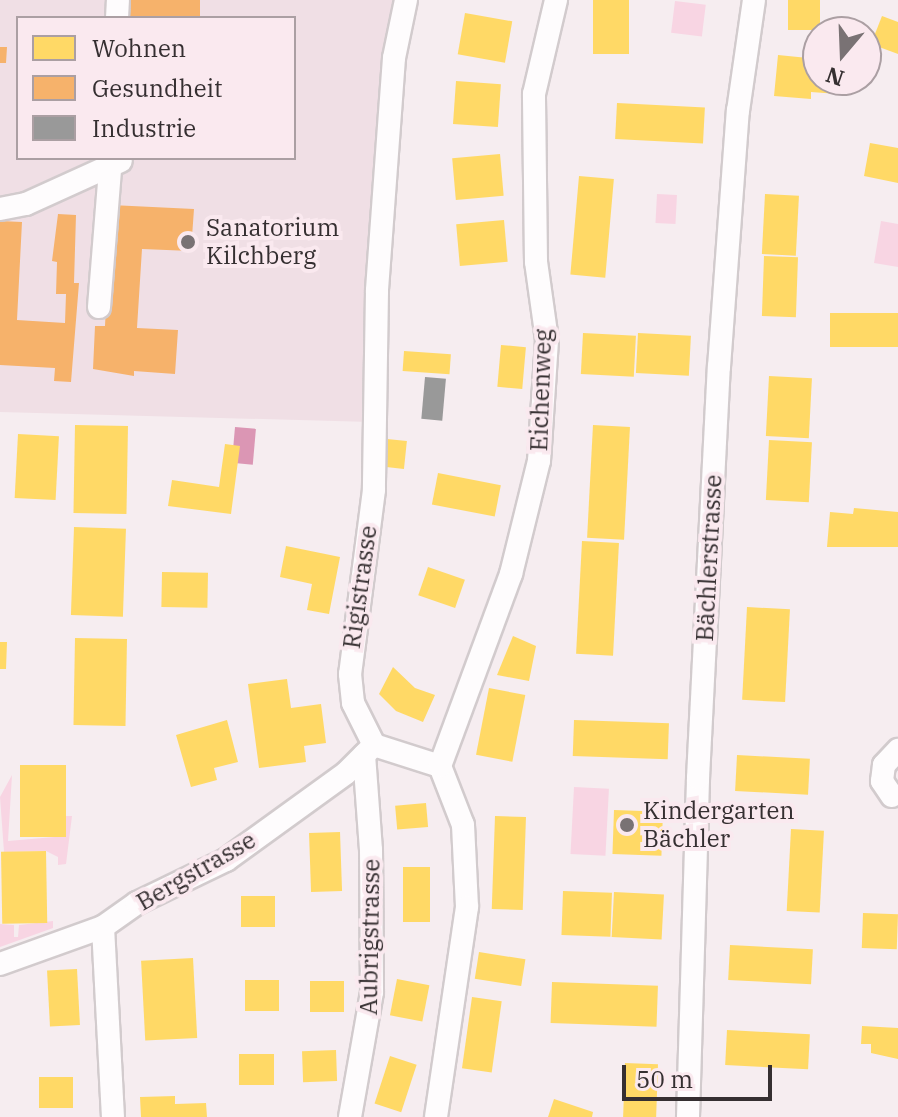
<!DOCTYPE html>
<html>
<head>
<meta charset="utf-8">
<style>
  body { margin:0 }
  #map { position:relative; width:898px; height:1117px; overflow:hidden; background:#f6edf0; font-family:"IBM Plex Serif",serif }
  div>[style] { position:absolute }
  .built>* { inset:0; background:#f0dfe5 }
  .green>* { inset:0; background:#f8d5e3; transform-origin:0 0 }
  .water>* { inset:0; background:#db96b4; transform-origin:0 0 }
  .homes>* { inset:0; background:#ffd966; transform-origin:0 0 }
  .health>* { inset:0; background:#f6b26b; transform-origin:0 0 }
  .industry>* { inset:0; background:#999; transform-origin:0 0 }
  .roads { filter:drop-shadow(2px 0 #d2cbcd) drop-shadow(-2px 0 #d2cbcd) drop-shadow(0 2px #d2cbcd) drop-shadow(0 -2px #d2cbcd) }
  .minor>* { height:22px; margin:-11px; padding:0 11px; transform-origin:11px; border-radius:11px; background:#fefcfd }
  .dots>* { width:22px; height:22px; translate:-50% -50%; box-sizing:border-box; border:4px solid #fae9ef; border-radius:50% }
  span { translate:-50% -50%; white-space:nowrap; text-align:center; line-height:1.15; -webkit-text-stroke:8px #fae9ef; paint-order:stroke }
  .poi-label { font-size:24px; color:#352f31 }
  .left { translate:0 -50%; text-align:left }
  .street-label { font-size:24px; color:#352f31 }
  .legend { position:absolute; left:16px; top:16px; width:280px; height:144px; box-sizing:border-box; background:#fae9ef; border:2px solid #ab9fa3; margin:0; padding:10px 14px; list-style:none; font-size:24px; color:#352f31 }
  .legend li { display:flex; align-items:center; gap:16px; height:40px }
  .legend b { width:40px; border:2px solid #ab9fa3 }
  .north { position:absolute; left:802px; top:16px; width:80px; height:80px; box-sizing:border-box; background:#fae9ef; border:2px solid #ab9fa3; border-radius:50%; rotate:199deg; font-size:22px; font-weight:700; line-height:32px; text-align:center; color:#352f31 }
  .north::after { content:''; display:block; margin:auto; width:28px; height:36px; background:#797274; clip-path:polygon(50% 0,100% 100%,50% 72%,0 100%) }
  .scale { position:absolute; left:622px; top:1065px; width:150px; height:36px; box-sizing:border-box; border:4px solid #352f31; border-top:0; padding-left:10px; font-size:24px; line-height:28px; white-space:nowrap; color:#352f31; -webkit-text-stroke:6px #fae9ef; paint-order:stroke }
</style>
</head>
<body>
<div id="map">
  <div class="built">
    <i style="clip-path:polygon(evenodd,0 0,401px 0,371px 422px,0 412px,0 0,18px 18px,294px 18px,294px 158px,18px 158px,18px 18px)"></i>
  </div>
  <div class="green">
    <i style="left:675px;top:1px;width:31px;height:32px;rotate:7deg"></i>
    <i style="left:657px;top:194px;width:20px;height:29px;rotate:3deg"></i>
    <i style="clip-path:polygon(881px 221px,898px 224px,898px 267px,874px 263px)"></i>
    <i style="clip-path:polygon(12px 775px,8px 841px,66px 836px,66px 816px,72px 816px,66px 864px,58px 865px,58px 857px,46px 851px,4px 852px,0 797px)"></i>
    <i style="left:574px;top:787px;width:35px;height:67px;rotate:3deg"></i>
    <i style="clip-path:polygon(53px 921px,53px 928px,0 947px,0 924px,14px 925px,14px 937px,18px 937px,19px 925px)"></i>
  </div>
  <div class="water">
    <i style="left:235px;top:427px;width:21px;height:36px;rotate:5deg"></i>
  </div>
  <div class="homes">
    <i style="left:593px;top:0;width:36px;height:54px"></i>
    <i style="left:788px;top:0;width:32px;height:30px"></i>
    <i style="left:465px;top:13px;width:48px;height:42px;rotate:10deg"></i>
    <i style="clip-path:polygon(882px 16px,898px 22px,898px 54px,871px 44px)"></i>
    <i style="clip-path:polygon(778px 55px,818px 59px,818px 80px,840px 80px,838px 94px,811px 92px,811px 99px,774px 96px)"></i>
    <i style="left:456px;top:81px;width:45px;height:43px;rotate:4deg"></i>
    <i style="left:617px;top:103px;width:88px;height:36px;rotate:3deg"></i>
    <i style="clip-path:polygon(870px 143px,898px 148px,898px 183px,864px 176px)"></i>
    <i style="left:500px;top:154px;width:42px;height:48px;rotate:85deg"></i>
    <i style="left:579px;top:176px;width:35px;height:99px;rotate:5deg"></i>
    <i style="left:765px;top:194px;width:34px;height:60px;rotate:3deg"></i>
    <i style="left:504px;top:220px;width:42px;height:48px;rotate:85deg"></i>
    <i style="left:764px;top:256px;width:34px;height:60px;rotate:2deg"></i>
    <i style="left:830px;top:313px;width:68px;height:34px"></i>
    <i style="left:583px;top:333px;width:53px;height:41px;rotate:3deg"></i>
    <i style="left:638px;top:333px;width:53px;height:40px;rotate:3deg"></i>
    <i style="left:501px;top:345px;width:25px;height:42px;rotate:5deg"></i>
    <i style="left:404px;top:351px;width:47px;height:20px;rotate:4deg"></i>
    <i style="left:769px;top:376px;width:43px;height:60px;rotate:3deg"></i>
    <i style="left:75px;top:425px;width:53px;height:88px;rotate:1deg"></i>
    <i style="left:593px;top:425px;width:37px;height:113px;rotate:3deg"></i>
    <i style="left:18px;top:434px;width:41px;height:64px;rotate:3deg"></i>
    <i style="left:387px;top:439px;width:20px;height:28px;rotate:6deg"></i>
    <i style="left:769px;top:440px;width:43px;height:60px;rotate:3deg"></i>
    <i style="clip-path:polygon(225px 444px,240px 446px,231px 514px,168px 506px,172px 480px,219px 487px)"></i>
    <i style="left:438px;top:473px;width:64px;height:32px;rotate:11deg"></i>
    <i style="clip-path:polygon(854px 508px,898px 512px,898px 547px,827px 547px,830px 512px,853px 514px)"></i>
    <i style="left:74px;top:527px;width:52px;height:88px;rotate:2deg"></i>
    <i style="left:582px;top:541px;width:37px;height:113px;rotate:3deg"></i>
    <i style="clip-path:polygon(286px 546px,340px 557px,329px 614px,307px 610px,312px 584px,280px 577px)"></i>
    <i style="left:428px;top:567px;width:39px;height:30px;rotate:19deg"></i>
    <i style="left:162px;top:572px;width:46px;height:35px;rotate:1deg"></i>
    <i style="left:747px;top:607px;width:43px;height:93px;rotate:3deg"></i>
    <i style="clip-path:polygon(513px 636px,536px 646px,529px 681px,497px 675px)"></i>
    <i style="left:75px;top:638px;width:52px;height:87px;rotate:1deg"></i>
    <i style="clip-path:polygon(0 642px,7px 642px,6px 669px,0 669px)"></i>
    <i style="clip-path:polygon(393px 667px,415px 688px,435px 695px,423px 722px,396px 711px,379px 694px)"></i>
    <i style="clip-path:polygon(287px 679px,291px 708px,321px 704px,326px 743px,304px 746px,306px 762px,259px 768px,248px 684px)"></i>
    <i style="left:489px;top:688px;width:37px;height:68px;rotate:11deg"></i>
    <i style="clip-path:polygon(227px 720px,238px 762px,214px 768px,217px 780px,191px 787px,176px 735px)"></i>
    <i style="left:574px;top:720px;width:95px;height:36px;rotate:2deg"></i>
    <i style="left:737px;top:755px;width:73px;height:36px;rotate:3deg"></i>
    <i style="left:20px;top:765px;width:46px;height:72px"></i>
    <i style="left:426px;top:803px;width:24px;height:31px;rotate:85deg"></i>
    <i style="left:614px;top:810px;width:49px;height:44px;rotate:2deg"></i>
    <i style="left:495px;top:816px;width:31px;height:93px;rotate:2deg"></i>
    <i style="left:791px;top:829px;width:33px;height:82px;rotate:3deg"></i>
    <i style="left:340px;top:832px;width:59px;height:31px;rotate:88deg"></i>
    <i style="left:46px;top:851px;width:72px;height:45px;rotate:89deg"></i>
    <i style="left:403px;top:867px;width:27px;height:55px"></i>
    <i style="left:563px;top:891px;width:49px;height:44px;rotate:2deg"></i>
    <i style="left:614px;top:892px;width:50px;height:45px;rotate:3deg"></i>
    <i style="left:241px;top:896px;width:34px;height:31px"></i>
    <i style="left:863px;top:913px;width:35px;height:35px;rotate:2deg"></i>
    <i style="left:730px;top:945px;width:83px;height:35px;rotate:3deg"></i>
    <i style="left:479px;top:952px;width:47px;height:27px;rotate:9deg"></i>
    <i style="left:193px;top:958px;width:80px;height:52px;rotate:87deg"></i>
    <i style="left:77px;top:969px;width:56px;height:30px;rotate:87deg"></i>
    <i style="left:397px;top:979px;width:33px;height:37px;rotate:11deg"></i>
    <i style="left:279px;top:980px;width:31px;height:34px;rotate:90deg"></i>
    <i style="left:310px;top:981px;width:34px;height:31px"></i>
    <i style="left:552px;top:982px;width:106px;height:41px;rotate:2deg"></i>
    <i style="left:472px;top:997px;width:30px;height:72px;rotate:8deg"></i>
    <i style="clip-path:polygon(862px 1026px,898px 1028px,898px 1059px,871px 1053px,871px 1044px,861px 1044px)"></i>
    <i style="left:727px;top:1030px;width:83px;height:35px;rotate:3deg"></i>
    <i style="left:336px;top:1050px;width:31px;height:34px;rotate:88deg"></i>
    <i style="left:239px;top:1054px;width:35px;height:31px"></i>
    <i style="left:390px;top:1056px;width:28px;height:50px;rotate:18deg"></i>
    <i style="left:625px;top:1063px;width:33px;height:54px;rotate:2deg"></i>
    <i style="left:39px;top:1077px;width:34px;height:31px"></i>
    <i style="clip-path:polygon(175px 1096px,175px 1104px,206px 1103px,207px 1117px,141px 1117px,140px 1097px)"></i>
    <i style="clip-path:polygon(554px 1099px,593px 1112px,592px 1117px,548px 1117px)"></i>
  </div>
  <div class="health">
    <i style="left:124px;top:0;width:76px;height:18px"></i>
    <i style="clip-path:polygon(0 47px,7px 47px,6px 63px,0 63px)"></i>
    <i style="clip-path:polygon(111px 205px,194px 209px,191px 251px,142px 249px,137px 328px,178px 330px,175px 374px,134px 371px,134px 376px,93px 369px,95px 326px,105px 326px)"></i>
    <i style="clip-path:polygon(58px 214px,76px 215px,74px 283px,79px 283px,71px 382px,54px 381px,55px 368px,0 365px,0 221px,22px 222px,17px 320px,65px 323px,66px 294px,56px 294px,57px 262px,52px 261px)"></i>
  </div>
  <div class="industry">
    <i style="left:425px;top:377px;width:21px;height:42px;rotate:5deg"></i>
  </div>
  <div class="roads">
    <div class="minor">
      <i style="left:406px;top:0;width:59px;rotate:101.7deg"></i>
      <i style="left:394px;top:58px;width:234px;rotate:94.2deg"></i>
      <i style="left:377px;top:291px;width:199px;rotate:90.9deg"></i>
      <i style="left:374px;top:490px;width:186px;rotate:97.4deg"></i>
      <i style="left:350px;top:674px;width:29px;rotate:84deg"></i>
      <i style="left:353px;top:703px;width:47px;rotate:63.4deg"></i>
      <i style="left:374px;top:745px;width:69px;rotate:17.7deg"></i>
      <i style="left:440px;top:766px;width:63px;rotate:68.7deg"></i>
      <i style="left:463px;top:825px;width:82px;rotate:87.2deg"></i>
      <i style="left:467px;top:907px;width:212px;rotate:98.4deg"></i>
      <i style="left:117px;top:18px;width:18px;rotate:-87deg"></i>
      <i style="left:0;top:209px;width:26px;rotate:-11deg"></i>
      <i style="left:26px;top:204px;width:104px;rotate:-24.4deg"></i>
      <i style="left:99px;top:307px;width:149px;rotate:-85.4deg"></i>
      <i style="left:440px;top:766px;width:205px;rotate:-69.7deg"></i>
      <i style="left:511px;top:574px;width:116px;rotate:-76.1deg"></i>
      <i style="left:539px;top:461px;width:121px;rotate:-86.2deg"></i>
      <i style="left:547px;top:340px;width:79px;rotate:-98deg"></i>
      <i style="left:536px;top:262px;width:168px;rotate:-90.7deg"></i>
      <i style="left:534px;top:94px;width:97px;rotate:-76.8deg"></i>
      <i style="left:892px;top:796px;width:18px;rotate:-124deg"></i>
      <i style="left:882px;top:781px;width:16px;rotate:-83deg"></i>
      <i style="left:884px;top:765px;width:21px;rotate:-47deg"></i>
      <i style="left:103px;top:927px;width:190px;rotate:87deg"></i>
      <i style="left:0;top:964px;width:109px;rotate:-19.8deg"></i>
      <i style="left:103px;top:927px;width:42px;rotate:-35.2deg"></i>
      <i style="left:137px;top:903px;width:99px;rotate:-25.8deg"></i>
      <i style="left:226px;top:860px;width:148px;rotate:-35.9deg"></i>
      <i style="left:346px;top:773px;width:40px;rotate:-45deg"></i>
      <i style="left:350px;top:1117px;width:127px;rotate:-80deg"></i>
      <i style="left:372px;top:992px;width:142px;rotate:-90.4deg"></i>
      <i style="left:371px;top:850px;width:95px;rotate:-94.2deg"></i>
      <i style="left:688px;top:1117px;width:339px;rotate:-88.3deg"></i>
      <i style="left:698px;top:778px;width:412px;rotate:-87.1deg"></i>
      <i style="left:719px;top:367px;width:257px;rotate:-85.8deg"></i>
      <i style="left:738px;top:111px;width:112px;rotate:-81.8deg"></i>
    </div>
  </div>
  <div class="dots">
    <i style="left:188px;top:242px;background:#797274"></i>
    <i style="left:627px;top:825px;background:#797274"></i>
  </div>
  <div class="poi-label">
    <span class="left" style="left:206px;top:242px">Sanatorium<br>Kilchberg</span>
    <span class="left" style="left:643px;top:825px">Kindergarten<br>Bächler</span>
  </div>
  <div class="street-label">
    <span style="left:541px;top:390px;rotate:-88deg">Eichenweg</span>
    <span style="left:709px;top:558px;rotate:-87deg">Bächlerstrasse</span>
    <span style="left:360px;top:587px;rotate:-82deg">Rigistrasse</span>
    <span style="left:196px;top:871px;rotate:-30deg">Bergstrasse</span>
    <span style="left:370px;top:937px;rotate:-89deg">Aubrigstrasse</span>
  </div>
  <ul class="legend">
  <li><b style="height:22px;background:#ffd966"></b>Wohnen</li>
  <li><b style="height:22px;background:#f6b26b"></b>Gesundheit</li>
  <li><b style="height:22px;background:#999"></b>Industrie</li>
  </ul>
  <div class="north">N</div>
  <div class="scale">50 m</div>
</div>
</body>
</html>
